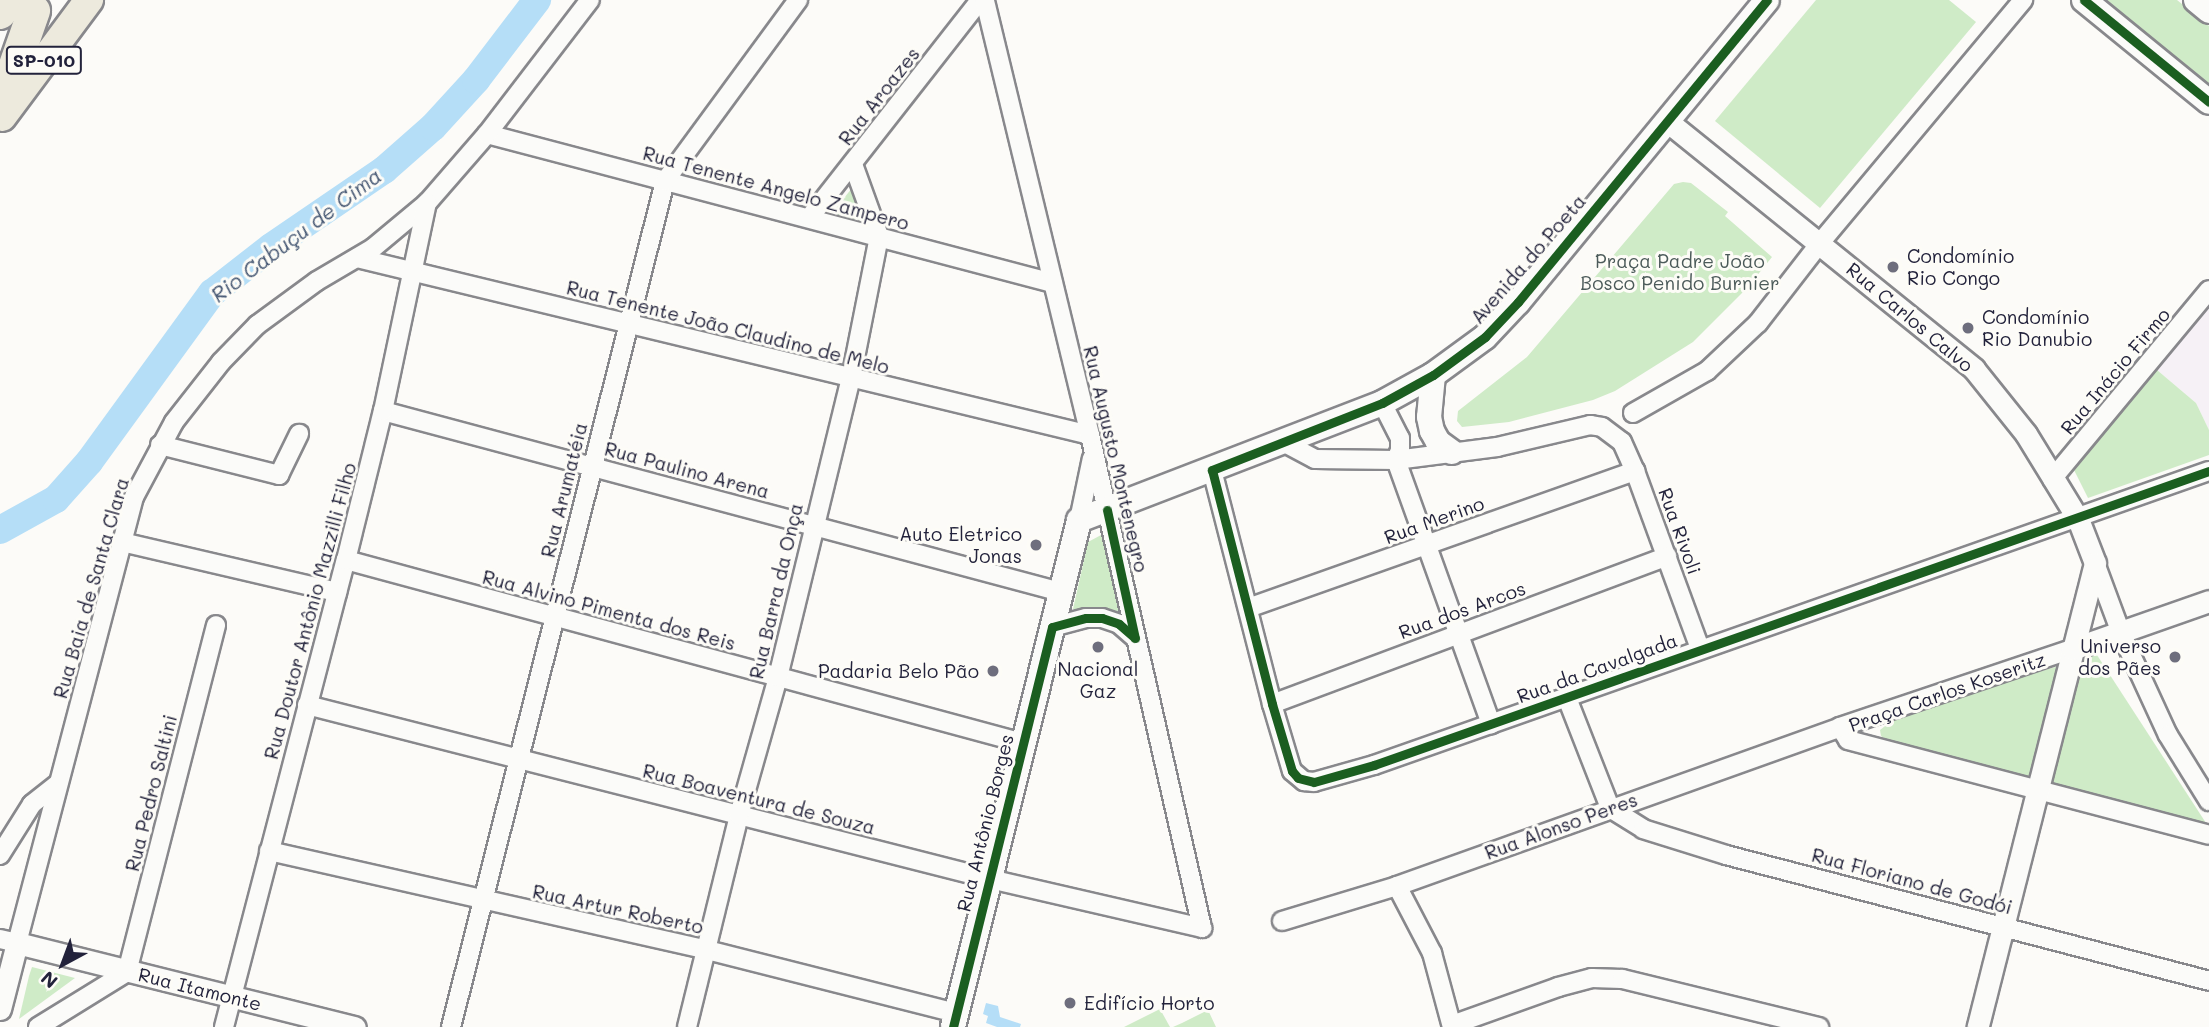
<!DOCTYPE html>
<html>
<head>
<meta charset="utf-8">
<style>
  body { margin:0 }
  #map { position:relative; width:2209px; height:1027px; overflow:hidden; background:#fcfbf8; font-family:Mali,sans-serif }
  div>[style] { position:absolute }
  .built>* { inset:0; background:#f6f1f6 }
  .green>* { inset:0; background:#cfebc7 }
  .water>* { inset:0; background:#b5def7 }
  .river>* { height:28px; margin:-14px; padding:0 14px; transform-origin:14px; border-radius:14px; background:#b5def7 }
  .roads { filter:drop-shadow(2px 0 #88888c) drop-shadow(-2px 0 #88888c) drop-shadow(0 2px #88888c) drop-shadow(0 -2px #88888c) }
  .minor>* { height:18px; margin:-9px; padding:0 9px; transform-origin:9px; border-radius:9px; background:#fbfbf9 }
  .tertiary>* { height:21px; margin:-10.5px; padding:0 10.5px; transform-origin:10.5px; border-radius:10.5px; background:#fbfbf9 }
  .secondary>* { height:24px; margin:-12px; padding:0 12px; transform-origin:12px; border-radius:12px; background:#fbfbf9 }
  .trunk>* { height:28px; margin:-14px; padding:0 14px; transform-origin:14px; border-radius:14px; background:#edeadd }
  .motorway>* { height:32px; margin:-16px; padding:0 16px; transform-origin:16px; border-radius:16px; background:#edeadd }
  .cycleway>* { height:9px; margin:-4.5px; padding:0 4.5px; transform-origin:4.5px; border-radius:4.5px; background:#1b5e20 }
  .dots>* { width:19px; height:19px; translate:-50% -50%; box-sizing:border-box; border:4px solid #fdfcf7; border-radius:50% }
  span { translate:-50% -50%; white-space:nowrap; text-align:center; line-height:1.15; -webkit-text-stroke:6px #fdfcf7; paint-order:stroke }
  .shield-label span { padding:2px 5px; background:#fdfcf7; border:2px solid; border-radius:5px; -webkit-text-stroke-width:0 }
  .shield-label { font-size:18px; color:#22223b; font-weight:700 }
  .street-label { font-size:19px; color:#22223b }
  .poi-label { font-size:19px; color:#22223b }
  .left { translate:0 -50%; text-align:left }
  .right { translate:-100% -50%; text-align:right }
  .park-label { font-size:19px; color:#4b5a59 }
  .water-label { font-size:21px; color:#455773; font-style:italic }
  .north { position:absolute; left:28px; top:929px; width:70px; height:70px; -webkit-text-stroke:5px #fdfcf7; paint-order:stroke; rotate:221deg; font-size:19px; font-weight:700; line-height:28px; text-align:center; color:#22223b }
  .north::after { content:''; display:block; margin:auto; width:24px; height:32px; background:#22223b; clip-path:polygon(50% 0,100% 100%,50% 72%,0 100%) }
</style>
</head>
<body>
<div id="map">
  <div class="built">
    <i style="clip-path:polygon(2209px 307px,2209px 430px,2196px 403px,2157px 370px)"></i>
  </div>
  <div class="green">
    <i style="clip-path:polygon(1816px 0,1949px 0,1976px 22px,1820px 208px,1715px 121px)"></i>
    <i style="clip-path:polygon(2102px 0,2177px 0,2209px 26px,2209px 88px)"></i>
    <i style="clip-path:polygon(1683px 182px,1691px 183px,1728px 212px,1725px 216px,1772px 257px,1747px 288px,1693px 342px,1615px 391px,1593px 400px,1509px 422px,1462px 427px,1457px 421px,1458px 411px,1527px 357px,1674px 184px)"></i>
    <i style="clip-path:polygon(852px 188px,865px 230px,825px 222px)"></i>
    <i style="clip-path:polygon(2157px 370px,2196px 403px,2209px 430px,2209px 455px,2088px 498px,2074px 470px)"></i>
    <i style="clip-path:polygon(1103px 534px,1108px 539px,1119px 611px,1073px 609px,1088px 542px)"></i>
    <i style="clip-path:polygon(2097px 655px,2206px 823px,1893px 745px,1881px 736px,1880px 730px,1893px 720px,1972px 691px)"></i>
    <i style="clip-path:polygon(32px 967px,75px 978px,19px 1019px,29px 976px)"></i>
    <i style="clip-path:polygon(1160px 1009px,1170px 1027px,1124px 1027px)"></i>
    <i style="clip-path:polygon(1208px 1010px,1216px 1027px,1173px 1027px,1182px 1023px)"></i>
  </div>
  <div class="water">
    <i style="clip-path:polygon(986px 1003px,998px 1006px,1000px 1017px,1021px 1024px,1020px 1027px,997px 1027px,986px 1023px,988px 1016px,983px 1014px)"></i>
  </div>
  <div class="river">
    <i style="left:0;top:530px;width:64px;rotate:-29deg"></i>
    <i style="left:56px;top:499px;width:50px;rotate:-48.3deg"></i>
    <i style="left:89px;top:462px;width:209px;rotate:-54deg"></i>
    <i style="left:212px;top:293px;width:75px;rotate:-37.9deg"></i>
    <i style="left:271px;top:247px;width:137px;rotate:-34.3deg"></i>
    <i style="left:384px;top:170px;width:65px;rotate:-41.3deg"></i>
    <i style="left:433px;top:127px;width:64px;rotate:-47.5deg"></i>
    <i style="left:476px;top:80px;width:101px;rotate:-52.7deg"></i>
  </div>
  <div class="roads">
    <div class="minor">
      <i style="left:487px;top:134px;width:585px;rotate:14.75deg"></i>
      <i style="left:810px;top:217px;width:276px;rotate:-51.9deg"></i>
      <i style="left:357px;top:258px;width:754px;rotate:13.58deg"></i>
      <i style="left:1382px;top:403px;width:39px;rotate:63deg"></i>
      <i style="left:1400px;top:438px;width:12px;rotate:90deg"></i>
      <i style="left:1400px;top:450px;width:11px;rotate:112deg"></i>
      <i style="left:1396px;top:460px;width:281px;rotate:70.2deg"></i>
      <i style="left:383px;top:411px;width:702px;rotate:14.95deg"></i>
      <i style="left:1633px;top:413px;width:85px;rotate:-29.6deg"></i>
      <i style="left:1707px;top:371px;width:70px;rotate:-43.3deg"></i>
      <i style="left:1758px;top:323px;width:101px;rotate:-52.2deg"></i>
      <i style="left:1820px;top:243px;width:317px;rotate:-50.1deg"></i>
      <i style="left:1285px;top:443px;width:34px;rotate:28deg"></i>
      <i style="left:1315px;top:459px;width:81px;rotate:0.7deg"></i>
      <i style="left:1396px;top:460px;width:102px;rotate:-7.3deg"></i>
      <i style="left:1497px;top:447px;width:96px;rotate:-13.3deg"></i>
      <i style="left:1590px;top:425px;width:12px;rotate:9deg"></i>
      <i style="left:1602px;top:427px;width:25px;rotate:37deg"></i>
      <i style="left:1622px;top:442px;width:32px;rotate:66deg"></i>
      <i style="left:1635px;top:471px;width:189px;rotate:69.9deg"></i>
      <i style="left:160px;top:445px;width:123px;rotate:14.1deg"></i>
      <i style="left:279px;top:475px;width:46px;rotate:-64deg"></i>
      <i style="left:1212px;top:470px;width:242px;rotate:75.6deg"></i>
      <i style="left:1272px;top:704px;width:70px;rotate:73.4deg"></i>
      <i style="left:1292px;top:771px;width:16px;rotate:40deg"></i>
      <i style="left:1304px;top:781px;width:10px;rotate:6deg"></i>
      <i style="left:1314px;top:782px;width:62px;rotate:-15.8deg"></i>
      <i style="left:1374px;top:765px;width:885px;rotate:-19.4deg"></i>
      <i style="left:2053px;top:478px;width:244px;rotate:-50.3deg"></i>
      <i style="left:1079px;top:520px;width:63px;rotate:-78.2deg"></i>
      <i style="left:122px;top:542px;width:221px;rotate:13.1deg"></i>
      <i style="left:346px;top:560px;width:701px;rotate:15.13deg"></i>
      <i style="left:2095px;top:563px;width:75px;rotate:69.6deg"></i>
      <i style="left:2121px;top:633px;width:112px;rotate:65.3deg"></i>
      <i style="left:2168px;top:735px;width:78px;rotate:58.2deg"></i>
      <i style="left:1248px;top:608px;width:411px;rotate:-19.5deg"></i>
      <i style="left:1052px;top:627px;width:35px;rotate:-15deg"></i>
      <i style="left:1086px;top:618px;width:16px"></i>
      <i style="left:1102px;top:618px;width:18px;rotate:19deg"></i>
      <i style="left:1119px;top:624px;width:21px;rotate:41deg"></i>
      <i style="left:1567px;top:698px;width:118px;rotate:68.6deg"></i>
      <i style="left:1610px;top:808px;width:39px;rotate:32deg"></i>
      <i style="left:1643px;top:829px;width:87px;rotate:17.4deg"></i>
      <i style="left:1726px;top:855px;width:499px;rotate:14.6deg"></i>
      <i style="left:1272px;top:704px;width:422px;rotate:-20.5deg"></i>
      <i style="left:307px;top:705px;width:705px;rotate:14.29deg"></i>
      <i style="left:990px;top:879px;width:218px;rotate:13deg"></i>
      <i style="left:1202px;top:928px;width:506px;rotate:-102.8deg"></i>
      <i style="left:1090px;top:435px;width:447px;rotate:-103.6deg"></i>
      <i style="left:1840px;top:727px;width:15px;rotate:58deg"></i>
      <i style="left:1848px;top:740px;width:373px;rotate:14.7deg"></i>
      <i style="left:269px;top:851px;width:449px;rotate:12.7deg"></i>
      <i style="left:707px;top:950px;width:257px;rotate:14.2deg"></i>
      <i style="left:0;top:855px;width:60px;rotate:-57.9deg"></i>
      <i style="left:32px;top:804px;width:33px;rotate:-38deg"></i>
      <i style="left:1397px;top:886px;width:76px;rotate:62.4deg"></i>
      <i style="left:1432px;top:953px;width:77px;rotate:74.9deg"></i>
      <i style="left:1282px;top:921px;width:120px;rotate:-16.9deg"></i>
      <i style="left:1397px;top:886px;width:471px;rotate:-19.7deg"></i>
      <i style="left:1840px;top:727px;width:245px;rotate:-18.6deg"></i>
      <i style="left:0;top:939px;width:17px;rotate:13deg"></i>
      <i style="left:17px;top:943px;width:461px;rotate:-75.3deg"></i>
      <i style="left:134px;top:497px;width:85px;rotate:-61.9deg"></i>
      <i style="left:174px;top:422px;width:76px;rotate:-51.9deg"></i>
      <i style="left:221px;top:362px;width:52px;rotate:-45.8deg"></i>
      <i style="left:257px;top:325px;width:74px;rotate:-36.3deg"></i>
      <i style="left:317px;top:281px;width:65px;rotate:-30.5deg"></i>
      <i style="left:373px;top:248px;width:70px;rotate:-39.8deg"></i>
      <i style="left:427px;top:203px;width:91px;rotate:-49deg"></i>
      <i style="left:487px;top:134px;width:169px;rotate:-52.5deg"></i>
      <i style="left:1452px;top:1025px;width:113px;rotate:-19.7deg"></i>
      <i style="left:1558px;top:987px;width:35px;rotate:-15deg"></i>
      <i style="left:1592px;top:978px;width:30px;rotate:2deg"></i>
      <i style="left:1622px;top:979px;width:203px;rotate:13.7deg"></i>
      <i style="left:38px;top:1027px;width:105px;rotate:-31.7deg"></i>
      <i style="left:127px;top:972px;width:358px;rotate:-75.6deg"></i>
      <i style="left:224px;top:1027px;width:483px;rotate:-75.4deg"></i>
      <i style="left:346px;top:560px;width:154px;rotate:-76.1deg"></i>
      <i style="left:383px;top:411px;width:213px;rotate:-78.1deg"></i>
      <i style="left:451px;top:1027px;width:873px;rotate:-75.8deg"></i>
      <i style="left:665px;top:181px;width:225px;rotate:-53.7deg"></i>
      <i style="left:687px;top:1027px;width:218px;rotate:-76.2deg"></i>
      <i style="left:739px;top:815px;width:143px;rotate:-74.2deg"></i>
      <i style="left:778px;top:677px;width:308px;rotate:-76.3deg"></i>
      <i style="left:851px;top:378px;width:145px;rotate:-78.8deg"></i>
      <i style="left:879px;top:236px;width:77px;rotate:-109.9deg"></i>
    </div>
    <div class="tertiary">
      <i style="left:1667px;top:121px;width:395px;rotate:38.9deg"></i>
      <i style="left:1974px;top:369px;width:83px;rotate:51.3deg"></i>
      <i style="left:2026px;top:434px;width:52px;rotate:58.5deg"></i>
      <i style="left:2053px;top:478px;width:48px;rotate:58.6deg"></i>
      <i style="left:2078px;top:519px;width:47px;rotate:68.9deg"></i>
      <i style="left:2095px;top:563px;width:479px;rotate:104.2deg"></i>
      <i style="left:2072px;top:649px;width:145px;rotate:-19.3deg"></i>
      <i style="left:0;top:1009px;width:68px;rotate:-75.6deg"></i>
      <i style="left:17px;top:943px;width:348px;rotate:14deg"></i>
    </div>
    <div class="secondary">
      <i style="left:2084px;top:0;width:161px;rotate:39.2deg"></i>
      <i style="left:2196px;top:0;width:17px;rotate:40deg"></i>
      <i style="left:1433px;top:375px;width:42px;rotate:95.4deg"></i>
      <i style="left:1429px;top:417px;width:14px;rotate:78deg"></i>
      <i style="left:1432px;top:431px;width:13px;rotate:61deg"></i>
      <i style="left:1438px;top:442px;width:17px;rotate:36deg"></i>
      <i style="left:953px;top:1027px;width:522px;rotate:-76.04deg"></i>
      <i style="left:1079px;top:520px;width:325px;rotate:-21.1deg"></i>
      <i style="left:1382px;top:403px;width:58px;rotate:-28.8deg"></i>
      <i style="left:1433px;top:375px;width:64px;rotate:-36.2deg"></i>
      <i style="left:1485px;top:337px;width:48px;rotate:-46.7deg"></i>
      <i style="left:1518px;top:302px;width:391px;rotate:-50.5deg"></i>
    </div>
    <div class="trunk">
      <i style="left:2px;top:117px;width:146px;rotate:-53.4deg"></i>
    </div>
    <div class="motorway">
      <i style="left:0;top:13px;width:16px;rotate:-52deg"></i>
      <i style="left:0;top:108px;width:103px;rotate:-70.7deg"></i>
    </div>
  </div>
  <div class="cycleway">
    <i style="left:1767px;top:0;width:391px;rotate:129.5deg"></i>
    <i style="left:1518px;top:302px;width:48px;rotate:133.3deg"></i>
    <i style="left:1485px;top:337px;width:64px;rotate:143.8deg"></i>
    <i style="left:1433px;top:375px;width:58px;rotate:151.2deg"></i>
    <i style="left:1382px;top:403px;width:183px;rotate:158.5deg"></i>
    <i style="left:1212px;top:470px;width:242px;rotate:75.6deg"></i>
    <i style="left:1272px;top:704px;width:70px;rotate:73.4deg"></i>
    <i style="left:1292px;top:771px;width:9px;rotate:49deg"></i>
    <i style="left:1298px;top:778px;width:16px;rotate:14deg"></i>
    <i style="left:1314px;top:782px;width:62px;rotate:-15.8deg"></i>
    <i style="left:1374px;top:765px;width:885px;rotate:-19.4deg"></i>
    <i style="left:2084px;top:0;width:161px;rotate:39.2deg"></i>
    <i style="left:1107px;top:510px;width:131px;rotate:77.7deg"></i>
    <i style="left:953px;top:1027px;width:412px;rotate:-76.1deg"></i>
    <i style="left:1052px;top:627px;width:35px;rotate:-15deg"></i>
    <i style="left:1086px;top:618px;width:16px"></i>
    <i style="left:1102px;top:618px;width:18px;rotate:19deg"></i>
    <i style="left:1119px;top:624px;width:21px;rotate:41deg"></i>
  </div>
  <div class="dots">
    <i style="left:1893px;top:267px;background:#6e6e7d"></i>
    <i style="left:1968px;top:328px;background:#6e6e7d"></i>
    <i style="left:1036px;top:545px;background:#6e6e7d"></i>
    <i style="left:1098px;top:647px;background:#6e6e7d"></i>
    <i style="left:2175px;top:657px;background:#6e6e7d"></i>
    <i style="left:993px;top:671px;background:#6e6e7d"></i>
    <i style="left:1070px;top:1003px;background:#6e6e7d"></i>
  </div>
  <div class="shield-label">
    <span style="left:44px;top:60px">SP-010</span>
  </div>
  <div class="street-label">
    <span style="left:879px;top:96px;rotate:-52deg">Rua Aroazes</span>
    <span style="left:776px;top:188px;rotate:15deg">Rua Tenente Angelo Zampero</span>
    <span style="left:1528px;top:259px;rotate:-49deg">Avenida do Poeta</span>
    <span style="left:1910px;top:317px;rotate:40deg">Rua Carlos Calvo</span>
    <span style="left:728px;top:327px;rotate:14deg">Rua Tenente João Claudino de Melo</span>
    <span style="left:2115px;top:371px;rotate:-50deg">Rua Inácio Firmo</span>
    <span style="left:1116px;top:459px;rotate:77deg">Rua Augusto Montenegro</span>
    <span style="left:687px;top:470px;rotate:15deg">Rua Paulino Arena</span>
    <span style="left:564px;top:490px;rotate:-76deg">Rua Arumatéia</span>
    <span style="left:1434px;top:520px;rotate:-20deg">Rua Merino</span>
    <span style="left:1680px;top:531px;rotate:70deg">Rua Rivoli</span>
    <span style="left:91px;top:588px;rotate:-74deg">Rua Baia de Santa Clara</span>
    <span style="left:776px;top:591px;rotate:-77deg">Rua Barra da Onça</span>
    <span style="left:609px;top:610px;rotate:15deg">Rua Alvino Pimenta dos Reis</span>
    <span style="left:1462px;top:610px;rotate:-20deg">Rua dos Arcos</span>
    <span style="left:310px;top:611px;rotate:-75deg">Rua Doutor Antônio Mazzilli Filho</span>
    <span style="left:1597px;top:668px;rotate:-20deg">Rua da Cavalgada</span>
    <span style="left:1947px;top:692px;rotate:-19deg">Praça Carlos Koseritz</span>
    <span style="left:151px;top:793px;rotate:-76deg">Rua Pedro Saltini</span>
    <span style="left:759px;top:799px;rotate:14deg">Rua Boaventura de Souza</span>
    <span style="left:985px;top:823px;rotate:-76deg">Rua Antônio Borges</span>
    <span style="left:1561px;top:826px;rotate:-20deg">Rua Alonso Peres</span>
    <span style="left:1912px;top:881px;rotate:15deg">Rua Floriano de Godói</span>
    <span style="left:618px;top:909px;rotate:12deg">Rua Artur Roberto</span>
    <span style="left:200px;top:989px;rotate:14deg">Rua Itamonte</span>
  </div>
  <div class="poi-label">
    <span class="left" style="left:1907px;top:267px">Condomínio<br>Rio Congo</span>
    <span class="left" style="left:1982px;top:328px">Condomínio<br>Rio Danubio</span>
    <span class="right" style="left:1022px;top:545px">Auto Eletrico<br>Jonas</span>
    <span class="right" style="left:2161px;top:657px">Universo<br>dos Pães</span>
    <span style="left:1098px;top:680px">Nacional<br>Gaz</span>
    <span class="right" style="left:979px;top:671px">Padaria Belo Pão</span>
    <span class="left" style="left:1084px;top:1003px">Edifício Horto</span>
  </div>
  <div class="park-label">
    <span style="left:1680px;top:272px">Praça Padre João<br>Bosco Penido Burnier</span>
  </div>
  <div class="water-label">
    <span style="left:296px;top:235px;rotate:-37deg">Rio Cabuçu de Cima</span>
  </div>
  <div class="north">N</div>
</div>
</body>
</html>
